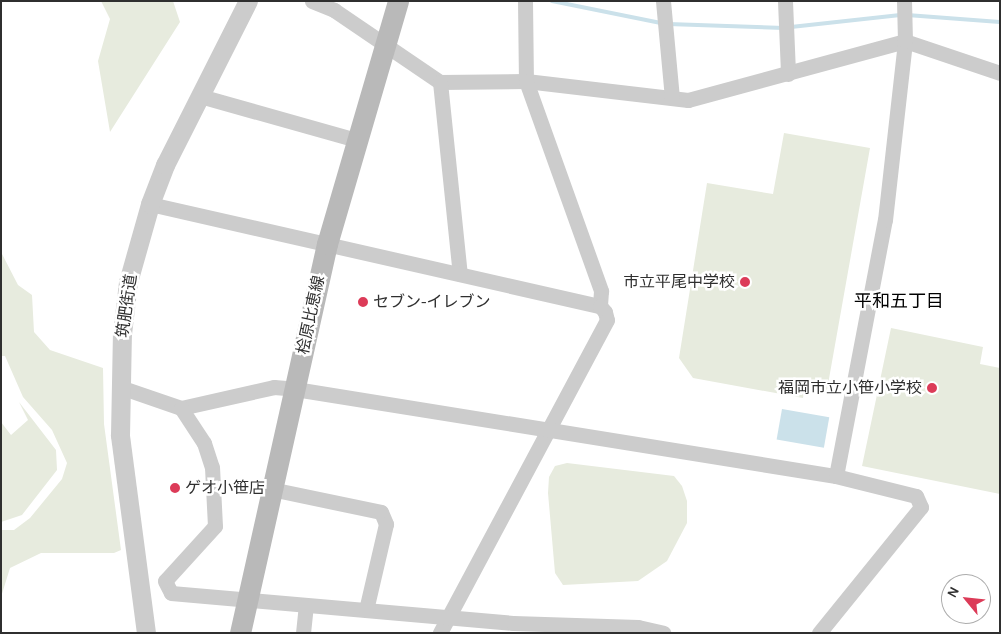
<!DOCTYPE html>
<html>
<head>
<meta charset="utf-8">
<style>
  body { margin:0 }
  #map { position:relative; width:1001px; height:634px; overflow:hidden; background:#fff; font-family:Karla,"Noto Sans JP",sans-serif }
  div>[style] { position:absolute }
  .green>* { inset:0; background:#e7ebde }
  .water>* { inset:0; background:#cbe1ea; transform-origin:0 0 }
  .stream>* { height:4px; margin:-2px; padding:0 2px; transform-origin:2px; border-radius:2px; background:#cbe1ea }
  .minor>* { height:15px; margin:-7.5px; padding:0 7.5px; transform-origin:7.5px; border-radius:7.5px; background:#ccc }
  .tertiary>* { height:19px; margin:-9.5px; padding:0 9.5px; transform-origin:9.5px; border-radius:9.5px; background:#ccc }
  .secondary>* { height:21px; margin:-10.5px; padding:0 10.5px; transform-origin:10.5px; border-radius:10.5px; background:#b9b9b9 }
  .dots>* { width:14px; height:14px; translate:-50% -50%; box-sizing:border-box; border:2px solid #fff; border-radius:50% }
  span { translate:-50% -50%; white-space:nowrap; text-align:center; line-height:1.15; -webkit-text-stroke:5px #fff; paint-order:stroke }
  .poi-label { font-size:16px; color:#2f2f2f }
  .right { translate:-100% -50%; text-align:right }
  .left { translate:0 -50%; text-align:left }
  .street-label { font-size:16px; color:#2f2f2f }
  .neighbourhood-label { font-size:18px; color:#000 }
  .frame { position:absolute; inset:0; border:2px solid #2f2f2f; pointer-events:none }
  .north { position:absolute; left:941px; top:574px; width:50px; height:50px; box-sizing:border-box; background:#fff; border:1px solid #acacac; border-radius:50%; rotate:298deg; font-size:14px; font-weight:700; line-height:20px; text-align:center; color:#2f2f2f }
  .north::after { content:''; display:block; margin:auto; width:18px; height:22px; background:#dc3b58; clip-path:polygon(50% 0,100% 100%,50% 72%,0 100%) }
</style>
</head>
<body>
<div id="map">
  <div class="green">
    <i style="clip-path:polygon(101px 1px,173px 1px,180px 22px,110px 132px,98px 61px,110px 19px)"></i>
    <i style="clip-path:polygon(784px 133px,870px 148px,827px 390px,805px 386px,803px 398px,693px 378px,679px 358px,707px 183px,773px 194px)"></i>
    <i style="clip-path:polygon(1px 252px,18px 285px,32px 295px,34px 332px,50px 350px,103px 368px,104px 424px,121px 550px,114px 553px,41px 553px,10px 568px,1px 597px,1px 530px,14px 530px,30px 518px,62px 479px,67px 463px,52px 430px,23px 397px,5px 356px,1px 356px)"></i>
    <i style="clip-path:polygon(891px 328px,983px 347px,980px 364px,1000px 368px,1000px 494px,862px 466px)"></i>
    <i style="clip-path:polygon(19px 402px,56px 450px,57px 470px,22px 515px,1px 522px,1px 422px,11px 435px,28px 420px)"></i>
    <i style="clip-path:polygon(567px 463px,674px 476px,682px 486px,687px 501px,687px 523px,667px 561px,638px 581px,563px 585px,555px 573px,548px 493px,549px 477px,555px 466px)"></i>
  </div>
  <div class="water">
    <i style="left:782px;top:409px;width:48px;height:31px;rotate:10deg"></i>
  </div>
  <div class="stream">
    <i style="left:552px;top:1px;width:111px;rotate:11.4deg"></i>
    <i style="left:907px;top:15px;width:93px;rotate:4.3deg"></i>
    <i style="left:668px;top:24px;width:116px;rotate:2deg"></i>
    <i style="left:791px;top:27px;width:110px;rotate:-6.3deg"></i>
  </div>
  <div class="minor">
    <i style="left:312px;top:1px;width:24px;rotate:22deg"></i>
    <i style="left:334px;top:10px;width:128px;rotate:34.2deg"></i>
    <i style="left:440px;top:82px;width:86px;rotate:-0.7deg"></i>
    <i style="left:526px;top:81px;width:163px;rotate:6.7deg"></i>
    <i style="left:688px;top:100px;width:225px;rotate:-15.2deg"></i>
    <i style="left:905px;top:41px;width:100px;rotate:18.6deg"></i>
    <i style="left:525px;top:1px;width:80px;rotate:89.3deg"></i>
    <i style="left:526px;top:81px;width:223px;rotate:70.3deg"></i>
    <i style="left:601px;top:291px;width:15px;rotate:94deg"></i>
    <i style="left:663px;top:1px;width:97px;rotate:84.7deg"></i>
    <i style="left:785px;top:1px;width:73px;rotate:87.6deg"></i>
    <i style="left:440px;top:82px;width:193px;rotate:84.1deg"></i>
    <i style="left:200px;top:96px;width:163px;rotate:15.7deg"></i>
    <i style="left:150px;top:204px;width:461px;rotate:12.8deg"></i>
    <i style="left:600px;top:306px;width:8px;rotate:50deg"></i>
    <i style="left:605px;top:312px;width:8px;rotate:76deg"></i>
    <i style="left:607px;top:320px;width:355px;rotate:118.1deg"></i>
    <i style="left:120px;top:387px;width:65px;rotate:19deg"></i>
    <i style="left:181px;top:408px;width:95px;rotate:-12.7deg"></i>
    <i style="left:274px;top:387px;width:21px;rotate:5deg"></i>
    <i style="left:295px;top:389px;width:548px;rotate:9.14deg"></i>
    <i style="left:836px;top:476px;width:261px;rotate:-79.2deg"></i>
    <i style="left:885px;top:220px;width:180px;rotate:-83.6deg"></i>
    <i style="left:905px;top:41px;width:40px;rotate:-91.4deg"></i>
    <i style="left:181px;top:408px;width:42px;rotate:56.7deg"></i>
    <i style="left:204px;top:443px;width:25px;rotate:72deg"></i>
    <i style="left:212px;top:467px;width:59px;rotate:87.1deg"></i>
    <i style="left:215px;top:526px;width:74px;rotate:132.3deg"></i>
    <i style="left:165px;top:581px;width:13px;rotate:63deg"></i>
    <i style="left:171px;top:593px;width:343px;rotate:5deg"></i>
    <i style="left:513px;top:623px;width:125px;rotate:1.8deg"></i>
    <i style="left:638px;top:627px;width:26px;rotate:13deg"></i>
    <i style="left:271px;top:489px;width:112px;rotate:11.8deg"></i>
    <i style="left:381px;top:512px;width:13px;rotate:67deg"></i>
    <i style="left:386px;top:524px;width:88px;rotate:103.1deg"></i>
    <i style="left:303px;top:633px;width:28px;rotate:-84deg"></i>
    <i style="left:819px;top:633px;width:162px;rotate:-51deg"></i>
    <i style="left:921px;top:507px;width:12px;rotate:-114deg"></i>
    <i style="left:916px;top:496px;width:82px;rotate:-166deg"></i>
  </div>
  <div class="tertiary">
    <i style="left:146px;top:633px;width:200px;rotate:-97.5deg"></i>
    <i style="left:120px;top:435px;width:101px;rotate:-88.9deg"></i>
    <i style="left:122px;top:334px;width:52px;rotate:-83.4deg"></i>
    <i style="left:128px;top:282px;width:81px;rotate:-74.2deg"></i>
    <i style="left:150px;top:204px;width:42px;rotate:-69deg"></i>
    <i style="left:165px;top:165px;width:184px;rotate:-63.2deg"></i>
  </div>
  <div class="secondary">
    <i style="left:240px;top:633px;width:399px;rotate:-77.4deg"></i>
    <i style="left:327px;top:244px;width:253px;rotate:-73.7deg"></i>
  </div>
  <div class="dots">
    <i style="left:745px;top:282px;background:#dc3b58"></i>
    <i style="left:363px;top:302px;background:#dc3b58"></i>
    <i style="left:932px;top:388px;background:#dc3b58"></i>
    <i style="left:175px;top:488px;background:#dc3b58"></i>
  </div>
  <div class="poi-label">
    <span class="right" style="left:735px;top:282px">市立平尾中学校</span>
    <span class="left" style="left:373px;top:302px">セブン-イレブン</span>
    <span class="right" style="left:922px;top:388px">福岡市立小笹小学校</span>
    <span class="left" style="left:185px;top:488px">ゲオ小笹店</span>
  </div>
  <div class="street-label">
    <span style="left:127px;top:306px;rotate:-82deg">筑肥街道</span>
    <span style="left:311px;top:315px;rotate:-78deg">桧原比恵線</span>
  </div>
  <div class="neighbourhood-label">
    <span style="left:899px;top:301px">平和五丁目</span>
  </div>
  <div class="frame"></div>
  <div class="north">N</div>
</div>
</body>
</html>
